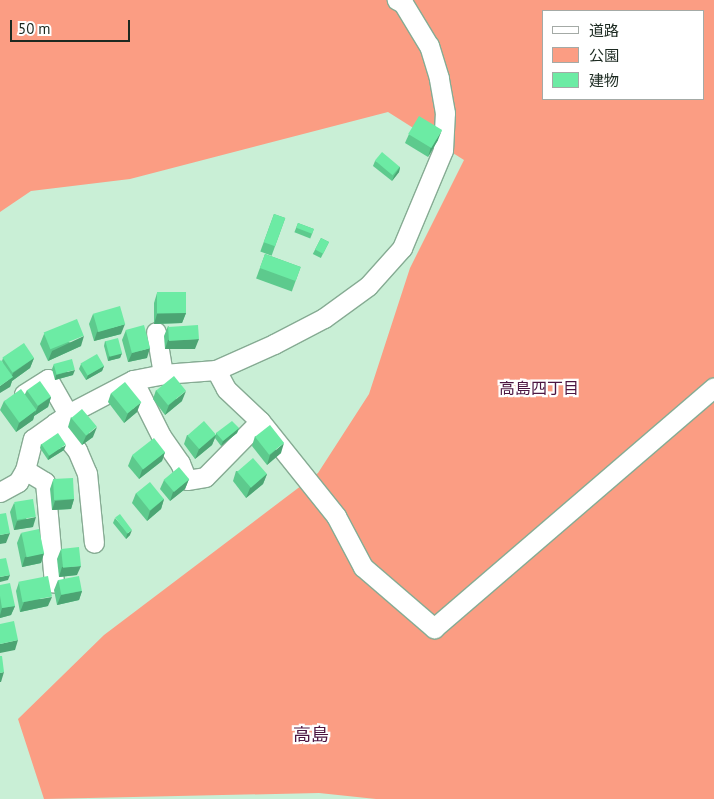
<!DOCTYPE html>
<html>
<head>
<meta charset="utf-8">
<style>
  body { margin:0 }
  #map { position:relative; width:714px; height:799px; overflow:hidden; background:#c9efd6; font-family:"PT Sans","Noto Sans JP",sans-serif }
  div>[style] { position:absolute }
  .green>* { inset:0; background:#fb9d83 }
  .roads { filter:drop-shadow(1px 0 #86ab93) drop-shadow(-1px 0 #86ab93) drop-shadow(0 1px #86ab93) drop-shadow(0 -1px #86ab93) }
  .street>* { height:19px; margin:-9.5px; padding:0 9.5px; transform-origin:9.5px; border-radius:9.5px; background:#fff }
  .wall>* { inset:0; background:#5dca8d; transform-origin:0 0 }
  .shaded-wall>* { inset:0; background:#4ca473 }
  .building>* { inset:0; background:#6ceba4; transform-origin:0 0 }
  span { translate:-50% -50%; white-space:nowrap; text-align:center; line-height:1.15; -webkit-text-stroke:4.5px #fff; paint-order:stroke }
  .neighbourhood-label { font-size:16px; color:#4c1642 }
  .quarter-label { font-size:18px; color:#4c1642 }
  .legend { position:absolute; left:542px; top:10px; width:162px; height:90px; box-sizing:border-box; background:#fff; border:1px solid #a4aaa6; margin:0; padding:6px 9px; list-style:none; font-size:15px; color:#1c2a21 }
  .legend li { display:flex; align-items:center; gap:10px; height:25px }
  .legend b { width:25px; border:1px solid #a4aaa6 }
  .scale { position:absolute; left:10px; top:20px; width:120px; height:22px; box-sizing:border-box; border:2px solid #1c2a21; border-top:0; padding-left:6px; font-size:15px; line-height:18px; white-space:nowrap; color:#1c2a21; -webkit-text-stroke:4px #fff; paint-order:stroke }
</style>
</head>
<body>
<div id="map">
  <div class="green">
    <i style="clip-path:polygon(evenodd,0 0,714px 0,714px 799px,376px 799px,319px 793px,44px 799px,18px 719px,104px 635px,318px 473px,369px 394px,410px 268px,464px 160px,388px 112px,130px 179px,31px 191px,0 212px,0 0,543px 11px,703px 11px,703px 99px,543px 99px,543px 11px)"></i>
  </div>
  <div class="roads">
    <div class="street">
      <i style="left:156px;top:332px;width:43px;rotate:80.5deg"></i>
      <i style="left:216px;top:370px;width:21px;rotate:62deg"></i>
      <i style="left:226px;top:389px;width:47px;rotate:43.3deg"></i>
      <i style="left:260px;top:421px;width:122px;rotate:51.3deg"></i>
      <i style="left:336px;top:516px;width:58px;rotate:62.1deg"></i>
      <i style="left:363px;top:567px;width:94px;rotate:40.7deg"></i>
      <i style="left:434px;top:628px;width:369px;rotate:-40.7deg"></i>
      <i style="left:133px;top:380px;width:63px;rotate:63.4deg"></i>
      <i style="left:161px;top:436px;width:33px;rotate:55deg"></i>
      <i style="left:180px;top:463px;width:18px;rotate:68deg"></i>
      <i style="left:187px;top:480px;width:18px;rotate:-9deg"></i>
      <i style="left:205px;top:477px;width:78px;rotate:-45.5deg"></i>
      <i style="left:24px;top:394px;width:28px;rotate:-32deg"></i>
      <i style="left:48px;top:379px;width:40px;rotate:60.3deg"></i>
      <i style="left:55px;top:423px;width:35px;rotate:51deg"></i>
      <i style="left:77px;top:450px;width:25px;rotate:67deg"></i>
      <i style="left:87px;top:473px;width:70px;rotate:84.3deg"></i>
      <i style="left:25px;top:470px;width:23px;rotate:31deg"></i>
      <i style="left:45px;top:482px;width:101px;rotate:84.9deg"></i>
      <i style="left:0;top:492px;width:21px;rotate:-29deg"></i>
      <i style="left:18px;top:482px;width:14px;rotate:-60deg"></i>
      <i style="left:25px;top:470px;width:32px;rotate:-76deg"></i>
      <i style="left:33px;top:439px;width:43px;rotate:-35.5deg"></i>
      <i style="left:68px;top:414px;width:73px;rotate:-27.6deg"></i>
      <i style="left:133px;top:380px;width:31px;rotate:-11deg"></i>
      <i style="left:163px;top:374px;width:53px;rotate:-4.3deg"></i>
      <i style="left:216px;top:370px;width:64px;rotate:-24.1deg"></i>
      <i style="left:274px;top:344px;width:56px;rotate:-27.5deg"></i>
      <i style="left:324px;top:318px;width:54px;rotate:-36deg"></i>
      <i style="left:368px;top:286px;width:51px;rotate:-48.2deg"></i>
      <i style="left:402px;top:248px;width:106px;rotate:-67.3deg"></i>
      <i style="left:443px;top:150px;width:37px;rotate:-87deg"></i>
      <i style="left:445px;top:113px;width:36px;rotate:-100deg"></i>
      <i style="left:439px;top:78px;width:34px;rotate:-107deg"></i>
      <i style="left:429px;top:46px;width:50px;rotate:-121.2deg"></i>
      <i style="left:403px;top:3px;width:7px;rotate:-153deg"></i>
    </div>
  </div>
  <div class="wall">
    <i style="clip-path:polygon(409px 134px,438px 140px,428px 157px,405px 143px)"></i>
    <i style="clip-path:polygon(375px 161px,400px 167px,399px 172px,392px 181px,373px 166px)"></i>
    <i style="left:274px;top:214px;width:12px;height:40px;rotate:20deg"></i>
    <i style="left:298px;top:223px;width:17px;height:10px;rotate:21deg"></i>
    <i style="left:321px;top:238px;width:9px;height:18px;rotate:27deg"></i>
    <i style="left:265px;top:254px;width:38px;height:26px;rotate:20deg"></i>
    <i style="clip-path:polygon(157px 293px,186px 313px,182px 323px,154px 324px,154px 303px)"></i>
    <i style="clip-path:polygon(93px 314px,121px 334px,94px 341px,89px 324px)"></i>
    <i style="clip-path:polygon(168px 326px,195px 349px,165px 349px,164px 336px)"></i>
    <i style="clip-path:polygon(126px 330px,147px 358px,128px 362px,122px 340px)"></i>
    <i style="clip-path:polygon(44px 334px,81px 346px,48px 361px,40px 344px)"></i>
    <i style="clip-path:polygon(105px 341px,122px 353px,120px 358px,108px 361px,104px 346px)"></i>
    <i style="clip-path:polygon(3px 358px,34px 358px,30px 368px,12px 381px,10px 387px,2px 361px)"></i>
    <i style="clip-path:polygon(54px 364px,73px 375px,55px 380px,52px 369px)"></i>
    <i style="clip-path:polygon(81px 364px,104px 366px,102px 371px,86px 380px,79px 369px)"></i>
    <i style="clip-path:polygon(27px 390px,51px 397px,48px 407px,34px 416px,33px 420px,16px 432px,0 410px,4px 401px,25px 394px)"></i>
    <i style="clip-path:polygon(156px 390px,182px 401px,165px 415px,153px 399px)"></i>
    <i style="clip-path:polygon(111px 393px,137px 412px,124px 423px,108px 402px)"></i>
    <i style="clip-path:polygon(71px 417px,93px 437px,82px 445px,68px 427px)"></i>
    <i style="clip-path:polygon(239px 428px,237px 433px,221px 446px,215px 438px,212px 445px,195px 459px,184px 444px,187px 435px,216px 435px,216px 433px)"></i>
    <i style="clip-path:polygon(255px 436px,281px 453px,267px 465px,252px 446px)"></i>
    <i style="clip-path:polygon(41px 444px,64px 450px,48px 460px,40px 448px)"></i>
    <i style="clip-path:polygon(165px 452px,162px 461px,139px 479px,128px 466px,132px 456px)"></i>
    <i style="clip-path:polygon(236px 471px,267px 474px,263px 484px,246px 498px,233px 481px)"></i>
    <i style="clip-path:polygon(189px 479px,185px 489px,170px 501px,160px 489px,164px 480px)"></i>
    <i style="clip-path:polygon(53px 480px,74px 499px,71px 509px,52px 510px,50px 489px)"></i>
    <i style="clip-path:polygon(136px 493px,164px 499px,161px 509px,147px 521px,132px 503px)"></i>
    <i style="clip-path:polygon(14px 503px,33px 527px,14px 530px,10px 512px)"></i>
    <i style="clip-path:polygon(115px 518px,130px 535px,126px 539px,113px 523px)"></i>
    <i style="clip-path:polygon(21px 533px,44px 553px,41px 563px,22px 567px,17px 543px)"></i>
    <i style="clip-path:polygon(61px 549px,77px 575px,59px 577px,57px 559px)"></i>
    <i style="clip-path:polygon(58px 580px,82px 591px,79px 600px,57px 605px,54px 590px)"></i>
    <i style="clip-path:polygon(19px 582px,48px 606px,20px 612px,16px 591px)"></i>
    <i style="clip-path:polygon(0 585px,15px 606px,11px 615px,0 618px)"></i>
  </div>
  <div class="shaded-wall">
    <i style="clip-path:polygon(442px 130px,438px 140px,428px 157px,431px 147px)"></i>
    <i style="clip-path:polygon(400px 167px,399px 172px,392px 181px,394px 176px)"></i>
    <i style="clip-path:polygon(186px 313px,182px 323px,154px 324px,157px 314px)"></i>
    <i style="clip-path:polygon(125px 324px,121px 334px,94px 341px,97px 332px)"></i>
    <i style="clip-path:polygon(84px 336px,81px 346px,48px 361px,52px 351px)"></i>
    <i style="clip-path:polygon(199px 339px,195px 349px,165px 349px,168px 340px)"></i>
    <i style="clip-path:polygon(150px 348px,147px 358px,128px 362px,132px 353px)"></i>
    <i style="clip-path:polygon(122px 353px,120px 358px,108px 361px,109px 356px)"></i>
    <i style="clip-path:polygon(34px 358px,30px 368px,12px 381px,10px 387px,0 393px,0 386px,11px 378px,13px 373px)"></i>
    <i style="clip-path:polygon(104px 366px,102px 371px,86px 380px,88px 375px)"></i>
    <i style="clip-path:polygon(75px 370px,73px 375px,55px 380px,56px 375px)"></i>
    <i style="clip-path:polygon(186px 391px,182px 401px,165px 415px,169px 405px)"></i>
    <i style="clip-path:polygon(51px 397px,48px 407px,34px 416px,38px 406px)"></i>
    <i style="clip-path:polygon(141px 402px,137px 412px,124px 423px,128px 413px)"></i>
    <i style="clip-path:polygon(36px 410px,33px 420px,16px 432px,19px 423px)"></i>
    <i style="clip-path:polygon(97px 427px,93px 437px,82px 445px,86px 436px)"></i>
    <i style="clip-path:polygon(239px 428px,237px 433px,221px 446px,223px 441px)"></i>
    <i style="clip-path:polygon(216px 435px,212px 445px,195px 459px,199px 449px)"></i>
    <i style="clip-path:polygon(284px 443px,281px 453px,267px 465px,270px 455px)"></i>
    <i style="clip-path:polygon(66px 445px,64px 450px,48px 460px,49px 455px)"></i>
    <i style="clip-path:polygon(165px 452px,162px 461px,139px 479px,142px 470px)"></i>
    <i style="clip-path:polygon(267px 474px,263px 484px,246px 498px,250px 488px)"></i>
    <i style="clip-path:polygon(189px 479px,185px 489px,170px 501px,173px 492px)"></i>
    <i style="clip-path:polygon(74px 499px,71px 509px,52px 510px,55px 501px)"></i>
    <i style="clip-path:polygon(164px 499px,161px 509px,147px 521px,150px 511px)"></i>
    <i style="clip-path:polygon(36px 517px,33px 527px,14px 530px,17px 521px)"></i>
    <i style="clip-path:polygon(132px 530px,130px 535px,126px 539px,127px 534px)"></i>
    <i style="clip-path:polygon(10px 533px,6px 543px,0 544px,0 535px)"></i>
    <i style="clip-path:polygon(44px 553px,41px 563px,22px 567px,25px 557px)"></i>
    <i style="clip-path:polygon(81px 566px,77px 575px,59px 577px,62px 567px)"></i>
    <i style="clip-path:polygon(10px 575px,8px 580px,0 582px,0 577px)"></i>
    <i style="clip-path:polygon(82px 591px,79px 600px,57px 605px,61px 595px)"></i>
    <i style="clip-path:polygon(52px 597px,48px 606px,20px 612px,24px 602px)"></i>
    <i style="clip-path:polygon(15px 606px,11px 615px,0 618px,0 615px,2px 608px)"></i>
    <i style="clip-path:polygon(18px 640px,15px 650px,0 653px,0 644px)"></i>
    <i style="clip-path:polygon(4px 672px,1px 682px,0 682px,0 673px)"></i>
  </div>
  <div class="building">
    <i style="left:419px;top:116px;width:27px;height:21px;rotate:31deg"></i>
    <i style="left:382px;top:152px;width:23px;height:11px;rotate:40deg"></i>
    <i style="left:274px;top:214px;width:12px;height:30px;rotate:20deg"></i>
    <i style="left:298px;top:223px;width:17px;height:5px;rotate:21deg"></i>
    <i style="left:321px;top:238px;width:9px;height:13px;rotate:27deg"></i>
    <i style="left:265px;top:254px;width:38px;height:15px;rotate:20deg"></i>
    <i style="left:186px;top:292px;width:21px;height:29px;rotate:90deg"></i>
    <i style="left:120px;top:306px;width:19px;height:28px;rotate:74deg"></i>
    <i style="left:77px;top:319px;width:18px;height:36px;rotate:68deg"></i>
    <i style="left:144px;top:325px;width:24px;height:19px;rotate:75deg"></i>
    <i style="left:198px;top:325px;width:14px;height:30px;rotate:86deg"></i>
    <i style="left:118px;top:338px;width:16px;height:13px;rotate:75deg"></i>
    <i style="left:24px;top:343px;width:18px;height:26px;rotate:56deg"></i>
    <i style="left:97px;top:354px;width:14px;height:19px;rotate:60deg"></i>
    <i style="left:72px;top:359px;width:11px;height:19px;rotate:75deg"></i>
    <i style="clip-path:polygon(1px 360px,13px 377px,0 386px,0 361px)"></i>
    <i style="left:174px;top:376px;width:19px;height:23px;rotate:51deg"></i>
    <i style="left:40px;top:381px;width:19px;height:16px;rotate:55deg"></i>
    <i style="left:125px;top:382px;width:26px;height:18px;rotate:51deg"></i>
    <i style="left:21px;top:389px;width:26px;height:21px;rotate:54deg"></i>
    <i style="left:82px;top:409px;width:23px;height:14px;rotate:50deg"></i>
    <i style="left:204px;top:421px;width:18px;height:22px;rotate:49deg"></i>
    <i style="clip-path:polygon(232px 421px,239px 428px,223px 441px,216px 433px)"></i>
    <i style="left:270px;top:425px;width:23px;height:19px;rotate:52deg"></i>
    <i style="left:58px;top:433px;width:14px;height:20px;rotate:56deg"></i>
    <i style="left:154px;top:438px;width:18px;height:28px;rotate:52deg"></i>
    <i style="left:253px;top:458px;width:21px;height:21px;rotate:49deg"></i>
    <i style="left:179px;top:467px;width:16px;height:20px;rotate:50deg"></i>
    <i style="left:73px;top:478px;width:21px;height:20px;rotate:87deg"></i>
    <i style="left:150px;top:482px;width:22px;height:18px;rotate:51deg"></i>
    <i style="left:33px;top:499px;width:18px;height:19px;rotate:81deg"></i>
    <i style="clip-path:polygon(6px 513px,10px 533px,0 535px,0 514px)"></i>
    <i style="left:120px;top:514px;width:20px;height:6px;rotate:53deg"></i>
    <i style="left:39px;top:529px;width:25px;height:18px;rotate:78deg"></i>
    <i style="left:79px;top:547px;width:19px;height:18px;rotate:84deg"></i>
    <i style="clip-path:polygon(6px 558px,10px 575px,0 577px,0 559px)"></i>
    <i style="left:48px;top:576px;width:21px;height:30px;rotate:79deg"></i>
    <i style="left:79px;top:576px;width:15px;height:21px;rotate:79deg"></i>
    <i style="clip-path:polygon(10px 583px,15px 606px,2px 608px,0 596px,0 585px)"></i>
    <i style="clip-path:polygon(14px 621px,18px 640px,0 644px,0 624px)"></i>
    <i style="clip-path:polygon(0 656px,2px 656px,4px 672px,0 673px)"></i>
  </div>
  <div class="neighbourhood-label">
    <span style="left:539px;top:388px">高島四丁目</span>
  </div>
  <div class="quarter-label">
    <span style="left:311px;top:735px">高島</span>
  </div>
  <ul class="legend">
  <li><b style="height:6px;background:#fff"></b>道路</li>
  <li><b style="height:14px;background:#fb9d83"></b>公園</li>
  <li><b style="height:14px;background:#6ceba4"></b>建物</li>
  </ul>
  <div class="scale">50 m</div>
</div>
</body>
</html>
